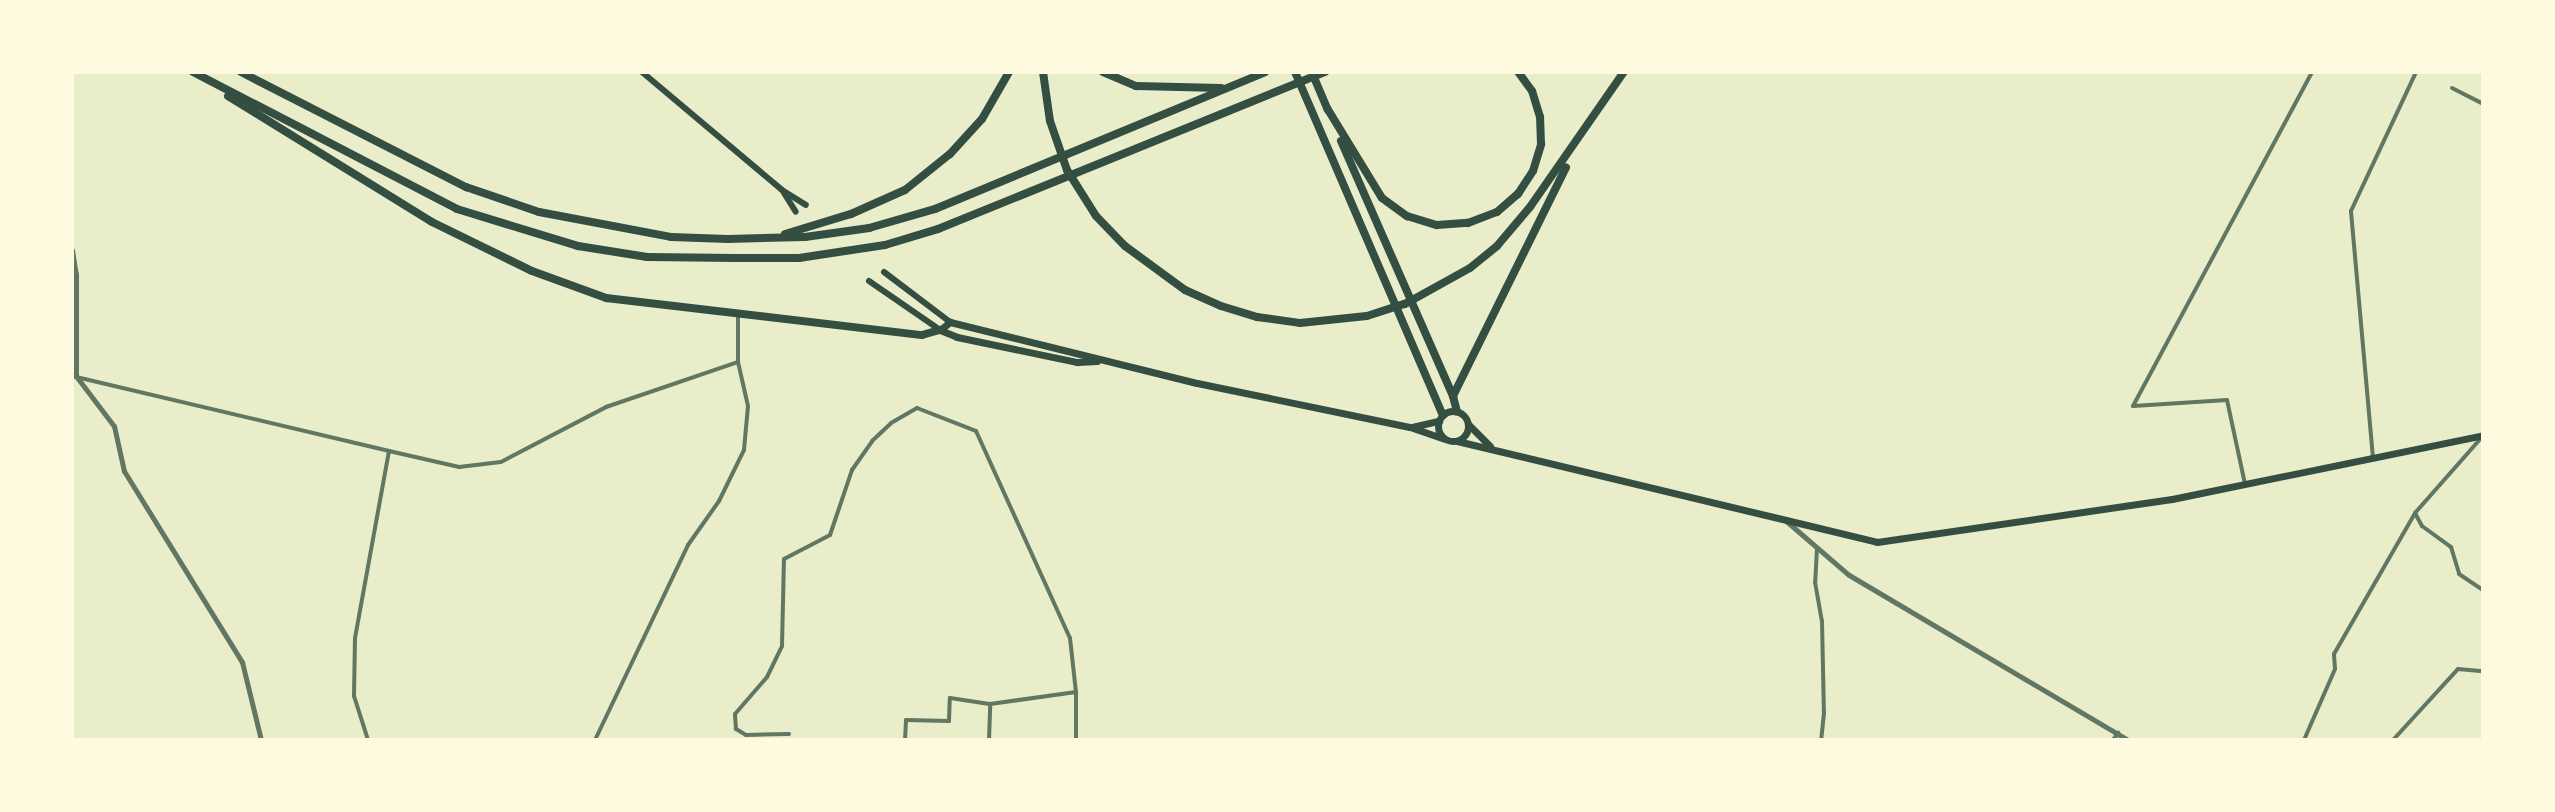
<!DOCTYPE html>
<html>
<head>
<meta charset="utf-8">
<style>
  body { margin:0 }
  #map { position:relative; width:2555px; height:812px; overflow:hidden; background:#e9edc9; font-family:Jost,sans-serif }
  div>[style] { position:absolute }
  .minor>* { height:4px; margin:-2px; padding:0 2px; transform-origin:2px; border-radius:2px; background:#617663 }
  .tertiary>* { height:5px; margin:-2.5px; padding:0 2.5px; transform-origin:2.5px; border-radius:2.5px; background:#617663 }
  .secondary>* { height:6px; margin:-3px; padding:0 3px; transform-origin:3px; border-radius:3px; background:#344e41 }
  .primary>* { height:7px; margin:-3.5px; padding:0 3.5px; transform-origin:3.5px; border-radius:3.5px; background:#344e41 }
  .primary>.ring { margin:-3.5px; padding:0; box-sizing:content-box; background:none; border:7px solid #344e41; border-radius:50% }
  .motorway>* { height:8px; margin:-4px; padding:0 4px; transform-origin:4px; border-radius:4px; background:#344e41 }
  span { translate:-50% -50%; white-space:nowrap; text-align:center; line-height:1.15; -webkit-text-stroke:6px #fefae0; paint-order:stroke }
  .frame { position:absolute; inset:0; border:74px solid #fefae0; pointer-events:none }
</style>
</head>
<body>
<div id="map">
  <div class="minor">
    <i style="left:2452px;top:88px;width:35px;rotate:27deg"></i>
    <i style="left:72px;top:376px;width:326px;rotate:13.3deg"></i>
    <i style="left:389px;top:451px;width:190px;rotate:100.3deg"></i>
    <i style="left:355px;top:638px;width:58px;rotate:91deg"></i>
    <i style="left:354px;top:696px;width:46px;rotate:72.3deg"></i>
    <i style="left:389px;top:451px;width:72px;rotate:12.9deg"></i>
    <i style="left:459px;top:467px;width:42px;rotate:-6.8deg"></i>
    <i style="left:501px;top:462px;width:119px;rotate:-27.6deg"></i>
    <i style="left:606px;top:407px;width:139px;rotate:-18.8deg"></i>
    <i style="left:2373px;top:458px;width:248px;rotate:-95.1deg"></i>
    <i style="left:2351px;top:211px;width:153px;rotate:-64.9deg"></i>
    <i style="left:2245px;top:484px;width:86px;rotate:-102.1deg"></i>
    <i style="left:2227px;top:400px;width:94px;rotate:176.3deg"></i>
    <i style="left:2133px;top:406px;width:379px;rotate:-61.8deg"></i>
    <i style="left:2415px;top:513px;width:15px;rotate:62deg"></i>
    <i style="left:2422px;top:526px;width:36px;rotate:36deg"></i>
    <i style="left:2451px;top:547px;width:28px;rotate:73deg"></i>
    <i style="left:2459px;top:574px;width:29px;rotate:34deg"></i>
    <i style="left:1817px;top:548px;width:34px;rotate:93deg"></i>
    <i style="left:1815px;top:582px;width:40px;rotate:80deg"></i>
    <i style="left:1822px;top:621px;width:92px;rotate:88.8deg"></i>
    <i style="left:1824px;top:713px;width:27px;rotate:96deg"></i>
    <i style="left:789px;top:734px;width:43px;rotate:178.7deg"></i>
    <i style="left:746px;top:735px;width:12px;rotate:-149deg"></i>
    <i style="left:736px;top:729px;width:15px;rotate:-94deg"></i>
    <i style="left:735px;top:714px;width:49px;rotate:-49.1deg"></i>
    <i style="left:767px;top:677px;width:34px;rotate:-64deg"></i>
    <i style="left:782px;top:646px;width:87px;rotate:-88.7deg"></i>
    <i style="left:784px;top:559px;width:52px;rotate:-27.6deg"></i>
    <i style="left:830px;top:535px;width:69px;rotate:-71.3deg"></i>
    <i style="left:852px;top:470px;width:35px;rotate:-55deg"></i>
    <i style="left:872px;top:441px;width:26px;rotate:-43deg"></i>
    <i style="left:891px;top:423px;width:30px;rotate:-30deg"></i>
    <i style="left:917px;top:408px;width:63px;rotate:21.3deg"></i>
    <i style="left:976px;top:431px;width:227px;rotate:65.6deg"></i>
    <i style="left:1070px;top:638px;width:54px;rotate:83.7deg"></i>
    <i style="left:1076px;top:692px;width:48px;rotate:90deg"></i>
    <i style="left:595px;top:740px;width:216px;rotate:-64.5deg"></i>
    <i style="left:688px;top:545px;width:54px;rotate:-54.8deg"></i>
    <i style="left:719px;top:501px;width:57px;rotate:-63.9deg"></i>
    <i style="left:744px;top:450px;width:44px;rotate:-84.8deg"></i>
    <i style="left:748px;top:406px;width:45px;rotate:-102.8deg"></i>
    <i style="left:738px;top:362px;width:48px;rotate:-90deg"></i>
    <i style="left:905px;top:740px;width:20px;rotate:-87deg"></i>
    <i style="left:906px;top:720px;width:43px;rotate:1.3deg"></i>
    <i style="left:949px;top:721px;width:23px;rotate:-88deg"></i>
    <i style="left:950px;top:698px;width:40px;rotate:8.5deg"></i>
    <i style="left:990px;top:704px;width:87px;rotate:-7.9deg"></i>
    <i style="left:989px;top:740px;width:36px;rotate:-88deg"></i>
    <i style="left:2113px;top:740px;width:9px;rotate:-54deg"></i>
    <i style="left:2304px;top:740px;width:77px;rotate:-66.4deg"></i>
    <i style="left:2335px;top:669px;width:15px;rotate:-94deg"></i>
    <i style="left:2334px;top:654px;width:163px;rotate:-60.1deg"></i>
    <i style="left:2415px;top:513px;width:103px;rotate:-48.6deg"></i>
    <i style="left:2393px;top:740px;width:96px;rotate:-47.5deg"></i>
    <i style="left:2458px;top:669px;width:25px;rotate:5deg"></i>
  </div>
  <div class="tertiary">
    <i style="left:72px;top:250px;width:24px;rotate:81deg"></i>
    <i style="left:76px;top:274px;width:102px;rotate:90deg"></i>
    <i style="left:76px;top:376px;width:63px;rotate:52.8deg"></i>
    <i style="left:114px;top:426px;width:46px;rotate:77.5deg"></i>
    <i style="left:124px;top:471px;width:225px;rotate:58.3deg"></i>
    <i style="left:242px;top:662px;width:80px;rotate:76.3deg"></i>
    <i style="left:1785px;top:520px;width:84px;rotate:40.7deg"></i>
    <i style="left:1849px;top:575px;width:324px;rotate:30.6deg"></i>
  </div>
  <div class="secondary">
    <i style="left:642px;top:72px;width:183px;rotate:40.1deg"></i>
    <i style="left:782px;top:190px;width:28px;rotate:32deg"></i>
    <i style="left:784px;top:193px;width:22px;rotate:58deg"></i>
    <i style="left:884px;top:272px;width:83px;rotate:37.1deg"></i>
    <i style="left:869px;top:281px;width:86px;rotate:34.6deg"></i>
  </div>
  <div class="primary">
    <i style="left:940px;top:330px;width:13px;rotate:-39deg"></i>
    <i style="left:950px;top:322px;width:254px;rotate:13.9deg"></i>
    <i style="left:1197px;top:383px;width:217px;rotate:11.7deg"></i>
    <i style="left:1410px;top:427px;width:36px;rotate:19deg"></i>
    <i style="left:940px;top:330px;width:18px;rotate:22deg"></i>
    <i style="left:957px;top:337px;width:123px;rotate:11.8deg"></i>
    <i style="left:1077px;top:362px;width:20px;rotate:-3deg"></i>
    <i class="ring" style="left:1438px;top:411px;width:23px;height:23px"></i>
    <i style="left:1468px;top:424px;width:31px;rotate:45deg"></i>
    <i style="left:1412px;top:427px;width:28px;rotate:-13deg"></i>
    <i style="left:1457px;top:441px;width:432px;rotate:13.5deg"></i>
    <i style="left:1877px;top:542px;width:298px;rotate:-8.3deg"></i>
    <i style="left:2172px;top:499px;width:318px;rotate:-11.6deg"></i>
  </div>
  <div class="motorway">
    <i style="left:193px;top:72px;width:297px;rotate:27.4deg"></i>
    <i style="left:457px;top:209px;width:127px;rotate:17deg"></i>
    <i style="left:578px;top:246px;width:70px;rotate:9.1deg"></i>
    <i style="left:647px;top:257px;width:89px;rotate:0.6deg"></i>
    <i style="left:736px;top:258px;width:63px"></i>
    <i style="left:799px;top:258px;width:87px;rotate:-8.6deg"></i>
    <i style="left:885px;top:245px;width:55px;rotate:-16.8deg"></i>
    <i style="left:938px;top:229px;width:418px;rotate:-22.1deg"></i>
    <i style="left:241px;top:72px;width:253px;rotate:27.1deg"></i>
    <i style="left:466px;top:187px;width:77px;rotate:18.9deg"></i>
    <i style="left:539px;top:212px;width:134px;rotate:10.7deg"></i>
    <i style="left:671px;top:237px;width:57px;rotate:2deg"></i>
    <i style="left:728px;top:239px;width:77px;rotate:-1.5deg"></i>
    <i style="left:805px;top:237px;width:65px;rotate:-8deg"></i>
    <i style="left:869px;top:228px;width:69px;rotate:-16.1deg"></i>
    <i style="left:935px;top:209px;width:357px;rotate:-22.5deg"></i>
    <i style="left:1043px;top:72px;width:49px;rotate:81.9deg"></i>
    <i style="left:1050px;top:121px;width:52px;rotate:70.9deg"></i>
    <i style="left:1067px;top:170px;width:54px;rotate:57.8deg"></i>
    <i style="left:1096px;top:216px;width:42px;rotate:46deg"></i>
    <i style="left:1125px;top:246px;width:74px;rotate:36.3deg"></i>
    <i style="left:1185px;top:290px;width:39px;rotate:24deg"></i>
    <i style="left:1221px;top:306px;width:38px;rotate:17deg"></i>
    <i style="left:1257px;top:317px;width:43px;rotate:7.9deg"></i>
    <i style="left:1300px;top:323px;width:67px;rotate:-6deg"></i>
    <i style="left:1367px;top:316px;width:40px;rotate:-18deg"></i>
    <i style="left:1405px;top:304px;width:74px;rotate:-29deg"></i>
    <i style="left:1470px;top:268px;width:35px;rotate:-39deg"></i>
    <i style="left:1497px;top:246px;width:51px;rotate:-49.8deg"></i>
    <i style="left:1530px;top:207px;width:165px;rotate:-55.2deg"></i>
    <i style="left:1103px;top:72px;width:36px;rotate:23deg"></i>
    <i style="left:1136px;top:86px;width:85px;rotate:1.3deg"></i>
    <i style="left:1295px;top:72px;width:374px;rotate:66.7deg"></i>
    <i style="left:1313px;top:75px;width:38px;rotate:67deg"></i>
    <i style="left:228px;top:96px;width:240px;rotate:31.7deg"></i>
    <i style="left:432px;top:222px;width:111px;rotate:26.1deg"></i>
    <i style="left:532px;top:271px;width:79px;rotate:20deg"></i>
    <i style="left:606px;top:298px;width:318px;rotate:6.7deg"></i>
    <i style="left:922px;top:335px;width:19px;rotate:-16deg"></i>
    <i style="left:1327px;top:108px;width:105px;rotate:58.6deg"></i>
    <i style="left:1382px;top:198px;width:31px;rotate:36deg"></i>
    <i style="left:1407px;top:216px;width:31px;rotate:17deg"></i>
    <i style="left:1437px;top:225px;width:31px;rotate:-4deg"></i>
    <i style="left:1468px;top:223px;width:31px;rotate:-21deg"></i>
    <i style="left:1497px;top:212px;width:28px;rotate:-41deg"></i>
    <i style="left:1518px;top:194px;width:27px;rotate:-57deg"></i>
    <i style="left:1533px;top:171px;width:28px;rotate:-73deg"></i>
    <i style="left:1541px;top:144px;width:27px;rotate:-92deg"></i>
    <i style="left:1540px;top:117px;width:27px;rotate:-107deg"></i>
    <i style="left:1532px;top:91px;width:24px;rotate:-126deg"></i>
    <i style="left:1341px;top:141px;width:279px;rotate:66.3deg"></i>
    <i style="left:1453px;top:396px;width:16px;rotate:76deg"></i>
    <i style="left:785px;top:234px;width:69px;rotate:-16.9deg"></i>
    <i style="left:851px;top:214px;width:59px;rotate:-24deg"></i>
    <i style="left:905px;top:190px;width:58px;rotate:-38.7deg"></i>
    <i style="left:950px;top:154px;width:47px;rotate:-47.6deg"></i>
    <i style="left:982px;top:119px;width:54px;rotate:-60.1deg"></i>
    <i style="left:1453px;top:396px;width:255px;rotate:-63.7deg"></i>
  </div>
  <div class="frame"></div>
</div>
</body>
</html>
